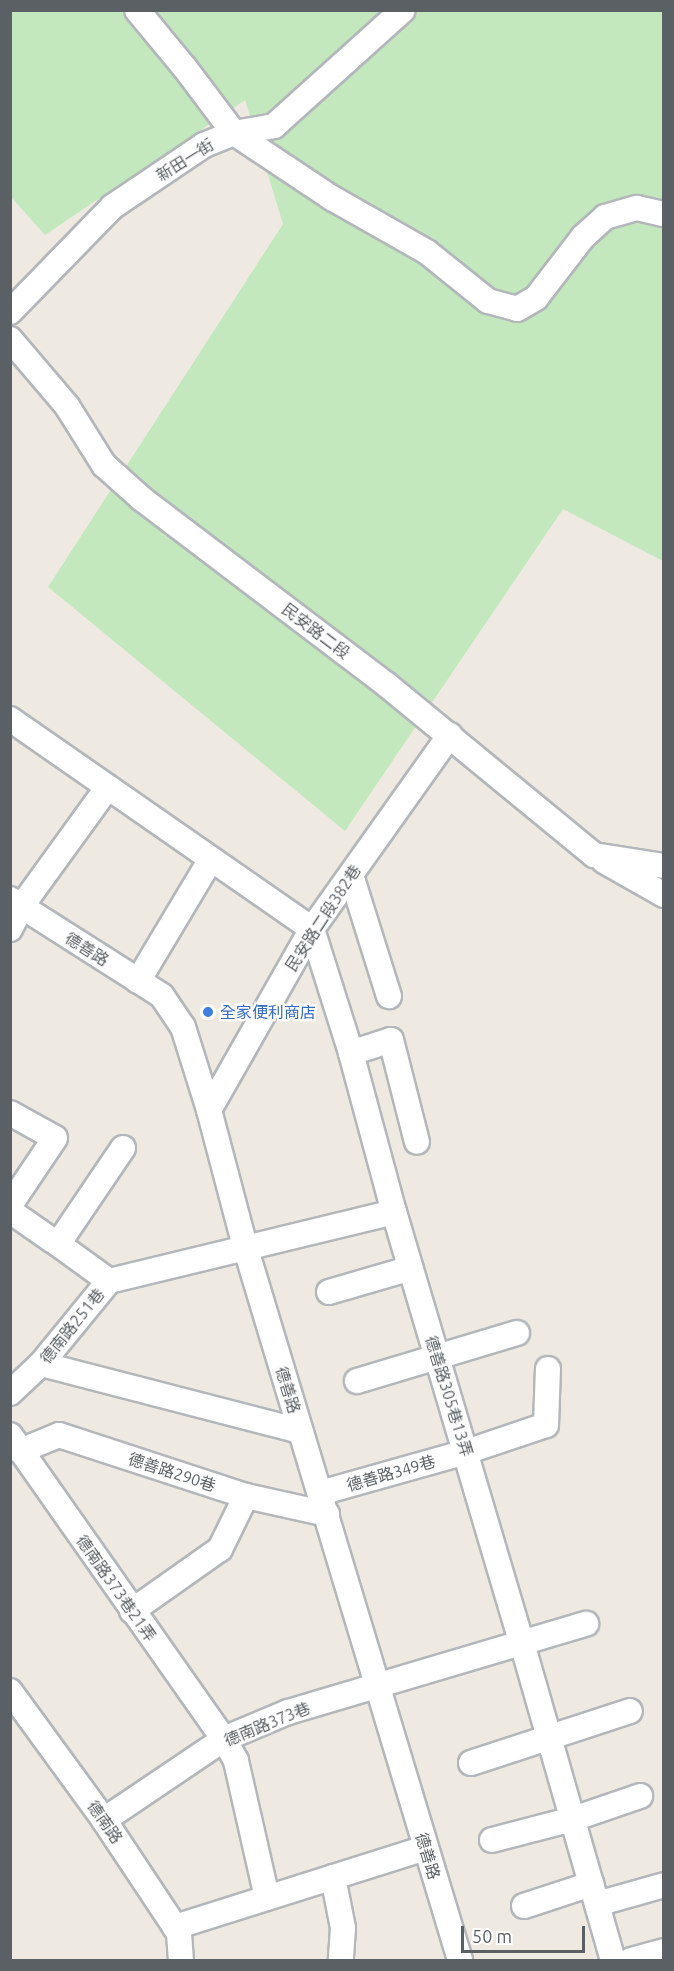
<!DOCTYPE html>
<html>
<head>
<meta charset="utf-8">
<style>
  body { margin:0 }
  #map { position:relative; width:674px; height:1971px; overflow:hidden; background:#eeeae2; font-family:Ubuntu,"Noto Sans TC",sans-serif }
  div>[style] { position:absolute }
  .green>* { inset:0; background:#c4e8bd }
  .roads { filter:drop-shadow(2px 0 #b3b7bb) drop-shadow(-2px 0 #b3b7bb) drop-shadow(0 2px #b3b7bb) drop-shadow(0 -2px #b3b7bb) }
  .minor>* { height:24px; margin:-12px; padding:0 12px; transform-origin:12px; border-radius:12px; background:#fff }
  .dots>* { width:16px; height:16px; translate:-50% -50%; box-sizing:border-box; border:3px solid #fff; border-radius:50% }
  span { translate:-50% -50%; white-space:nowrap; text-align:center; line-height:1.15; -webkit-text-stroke:4.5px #fff; paint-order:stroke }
  .street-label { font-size:16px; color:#5b6064 }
  .shop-label { font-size:16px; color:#366cbe }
  .left { translate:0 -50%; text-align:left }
  .frame { position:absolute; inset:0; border:12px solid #5b6064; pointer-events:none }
  .scale { position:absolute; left:461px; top:1926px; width:124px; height:27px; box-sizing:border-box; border:3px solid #5b6064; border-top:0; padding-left:8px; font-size:18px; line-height:21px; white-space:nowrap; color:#5b6064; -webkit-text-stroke:4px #fff; paint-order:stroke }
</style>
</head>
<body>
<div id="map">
  <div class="green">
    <i style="clip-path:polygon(11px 11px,663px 11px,663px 561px,563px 509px,345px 831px,48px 587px,283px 224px,245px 100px,45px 235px,11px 197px)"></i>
  </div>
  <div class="roads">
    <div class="minor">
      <i style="left:137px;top:10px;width:75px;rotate:50.4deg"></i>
      <i style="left:185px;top:68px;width:81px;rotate:53deg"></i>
      <i style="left:234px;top:133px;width:118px;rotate:33.6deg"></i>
      <i style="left:332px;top:198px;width:109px;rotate:29.6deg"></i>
      <i style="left:427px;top:252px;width:78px;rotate:38.8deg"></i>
      <i style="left:488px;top:301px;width:30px;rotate:15deg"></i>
      <i style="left:517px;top:309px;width:22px;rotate:-30deg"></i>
      <i style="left:536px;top:298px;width:77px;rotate:-52.4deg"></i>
      <i style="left:583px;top:237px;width:30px;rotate:-42deg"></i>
      <i style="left:605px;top:217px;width:33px;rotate:-16deg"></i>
      <i style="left:637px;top:208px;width:28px;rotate:13deg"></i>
      <i style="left:10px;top:312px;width:146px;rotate:-45.8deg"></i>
      <i style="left:112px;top:207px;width:111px;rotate:-34deg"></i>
      <i style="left:204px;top:145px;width:32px;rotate:-22deg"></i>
      <i style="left:234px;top:133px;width:41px;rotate:-9.9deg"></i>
      <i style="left:274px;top:126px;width:173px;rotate:-42deg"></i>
      <i style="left:10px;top:339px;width:88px;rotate:49.6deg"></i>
      <i style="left:67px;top:406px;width:70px;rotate:57.9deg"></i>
      <i style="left:104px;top:465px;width:51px;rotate:41.8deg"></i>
      <i style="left:142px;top:499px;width:308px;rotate:37.2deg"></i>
      <i style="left:387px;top:685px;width:268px;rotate:39.4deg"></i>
      <i style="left:594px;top:855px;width:71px;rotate:8.9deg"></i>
      <i style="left:10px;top:719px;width:368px;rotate:34.8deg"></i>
      <i style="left:312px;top:929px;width:130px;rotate:72.5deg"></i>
      <i style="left:351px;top:1053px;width:165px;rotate:74.9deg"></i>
      <i style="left:394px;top:1212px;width:450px;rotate:73.5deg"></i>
      <i style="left:522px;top:1643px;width:330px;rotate:74deg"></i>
      <i style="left:604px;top:861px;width:69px;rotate:29.5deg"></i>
      <i style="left:351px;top:875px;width:127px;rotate:72.6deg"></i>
      <i style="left:10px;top:899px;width:180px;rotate:32.5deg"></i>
      <i style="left:162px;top:996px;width:37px;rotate:56deg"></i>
      <i style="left:183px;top:1027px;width:87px;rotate:72.6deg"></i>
      <i style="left:209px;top:1110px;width:141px;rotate:75.2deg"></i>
      <i style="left:245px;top:1246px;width:746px;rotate:73.24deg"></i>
      <i style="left:10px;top:929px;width:25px;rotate:-63deg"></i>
      <i style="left:21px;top:907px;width:148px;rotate:-54.1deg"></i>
      <i style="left:138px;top:981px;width:142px;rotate:-59.1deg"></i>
      <i style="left:351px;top:1053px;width:42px;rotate:-18deg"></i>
      <i style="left:391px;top:1040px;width:105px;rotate:75.7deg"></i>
      <i style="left:209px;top:1110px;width:208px;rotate:-60.4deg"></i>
      <i style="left:312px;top:929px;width:238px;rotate:-54.6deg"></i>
      <i style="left:10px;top:1113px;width:51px;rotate:29.1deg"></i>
      <i style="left:55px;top:1138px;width:81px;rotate:123.9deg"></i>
      <i style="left:10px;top:1211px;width:52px;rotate:34.9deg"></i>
      <i style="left:109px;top:1281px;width:63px;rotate:-144deg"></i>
      <i style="left:58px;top:1244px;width:116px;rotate:-55.9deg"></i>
      <i style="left:329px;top:1292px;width:85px;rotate:-16.3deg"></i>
      <i style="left:41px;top:1364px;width:268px;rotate:14.5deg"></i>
      <i style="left:357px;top:1381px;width:167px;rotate:-16.7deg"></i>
      <i style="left:10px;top:1393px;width:42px;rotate:-43.1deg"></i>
      <i style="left:41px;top:1364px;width:107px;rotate:-50.7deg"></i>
      <i style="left:109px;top:1281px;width:293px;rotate:-13.6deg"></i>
      <i style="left:10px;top:1435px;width:372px;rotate:54.9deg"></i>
      <i style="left:224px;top:1739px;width:25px;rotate:61deg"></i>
      <i style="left:236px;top:1761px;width:140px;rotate:77.2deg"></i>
      <i style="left:20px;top:1451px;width:42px;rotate:-22.3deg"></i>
      <i style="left:59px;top:1435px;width:197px;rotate:18.1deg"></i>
      <i style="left:246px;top:1496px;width:83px;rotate:12.5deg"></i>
      <i style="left:320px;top:1493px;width:152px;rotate:-15.7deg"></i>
      <i style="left:466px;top:1452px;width:84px;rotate:-18.6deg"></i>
      <i style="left:546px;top:1425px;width:56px;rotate:-88deg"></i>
      <i style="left:132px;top:1611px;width:108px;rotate:-35.2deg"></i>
      <i style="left:220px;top:1549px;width:59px;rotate:-63.9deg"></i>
      <i style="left:10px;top:1691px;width:160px;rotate:53.9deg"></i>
      <i style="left:104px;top:1820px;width:136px;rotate:56.4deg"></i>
      <i style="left:179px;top:1933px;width:27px;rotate:86deg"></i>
      <i style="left:471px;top:1763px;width:167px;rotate:-18.1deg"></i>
      <i style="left:104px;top:1820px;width:145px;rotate:-34deg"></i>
      <i style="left:224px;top:1739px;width:69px;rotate:-22.9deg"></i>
      <i style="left:288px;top:1712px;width:311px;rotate:-16.5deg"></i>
      <i style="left:492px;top:1840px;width:84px;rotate:-14.5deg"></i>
      <i style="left:573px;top:1819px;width:71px;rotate:-18.9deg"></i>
      <i style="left:333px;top:1877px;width:52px;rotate:78.9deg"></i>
      <i style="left:343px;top:1928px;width:32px;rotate:94deg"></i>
      <i style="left:597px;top:1904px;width:70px;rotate:-15.8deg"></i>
      <i style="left:524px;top:1906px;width:71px;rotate:-18.2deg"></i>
      <i style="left:175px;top:1927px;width:263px;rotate:-17.5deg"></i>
      <i style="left:631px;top:1960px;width:34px;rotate:-15deg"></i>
    </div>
  </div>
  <div class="dots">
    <i style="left:208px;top:1012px;background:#3f7fe0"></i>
  </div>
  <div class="street-label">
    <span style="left:185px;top:160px;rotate:-32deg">新田一街</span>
    <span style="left:316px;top:631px;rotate:37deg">民安路二段</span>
    <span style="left:323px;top:918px;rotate:-57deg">民安路二段382巷</span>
    <span style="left:87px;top:949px;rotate:32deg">德善路</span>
    <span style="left:72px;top:1326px;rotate:-51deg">德南路251巷</span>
    <span style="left:288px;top:1390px;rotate:73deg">德善路</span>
    <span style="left:449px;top:1396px;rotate:73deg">德善路305巷13弄</span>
    <span style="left:172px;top:1472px;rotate:18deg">德善路290巷</span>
    <span style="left:391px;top:1473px;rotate:-16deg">德善路349巷</span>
    <span style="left:116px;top:1588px;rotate:55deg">德南路373巷21弄</span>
    <span style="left:267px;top:1724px;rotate:-22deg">德南路373巷</span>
    <span style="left:105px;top:1822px;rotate:55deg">德南路</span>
    <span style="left:428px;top:1856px;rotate:73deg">德善路</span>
  </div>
  <div class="shop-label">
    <span class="left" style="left:220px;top:1012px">全家便利商店</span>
  </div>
  <div class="frame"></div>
  <div class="scale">50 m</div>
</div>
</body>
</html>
